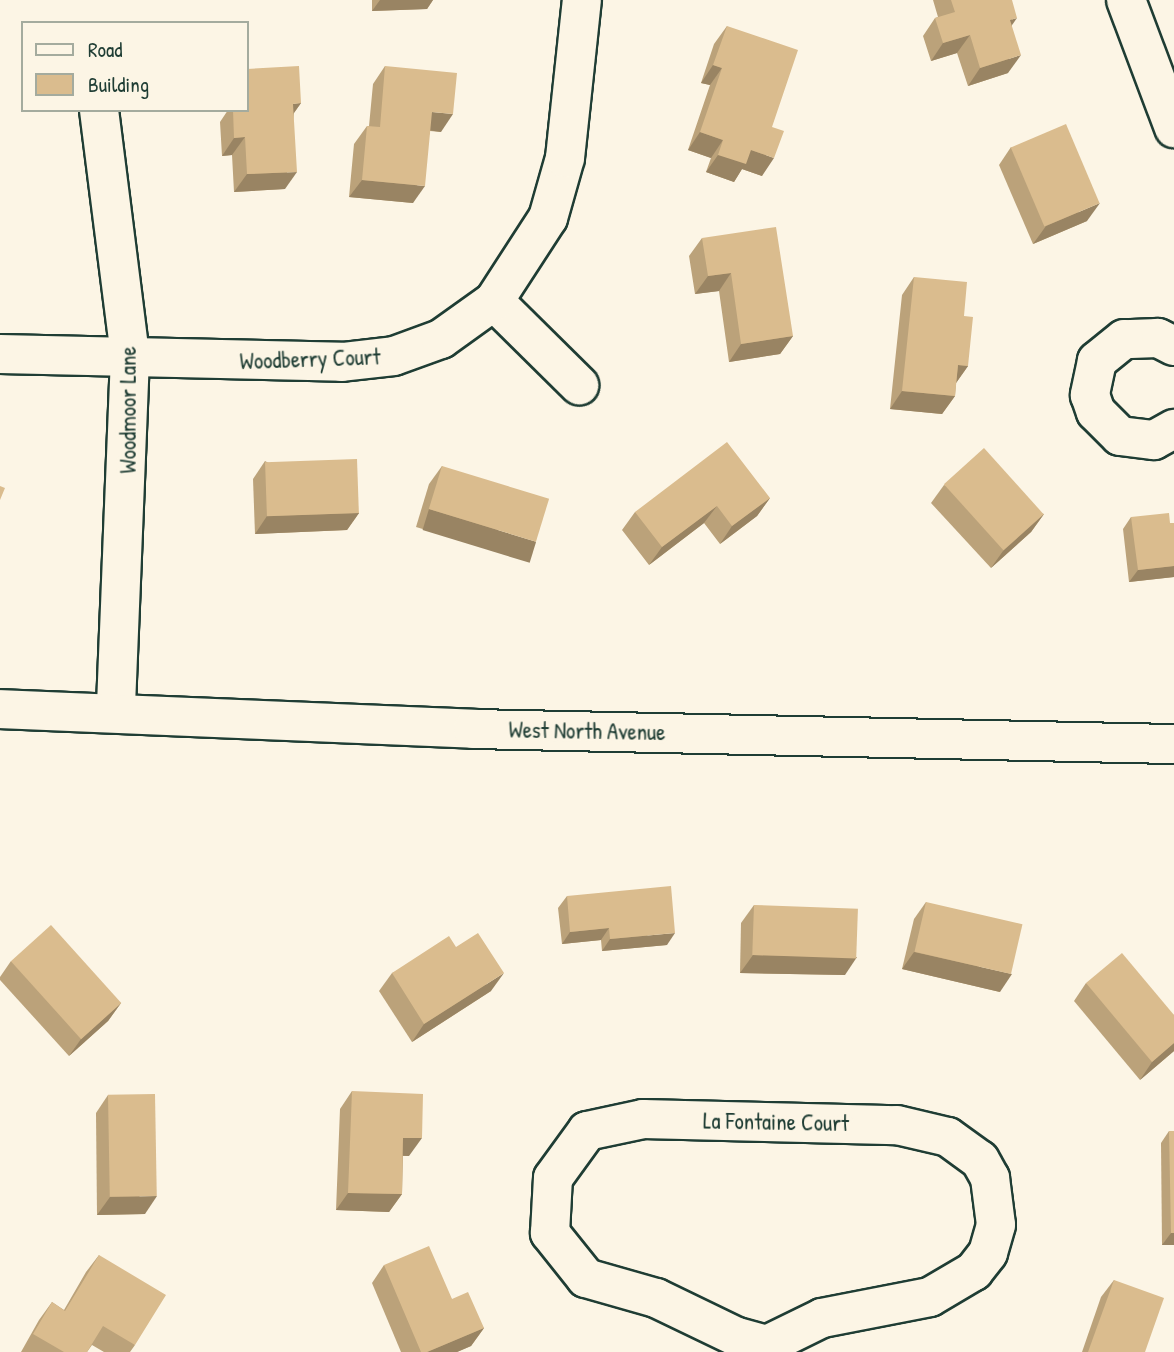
<!DOCTYPE html>
<html>
<head>
<meta charset="utf-8">
<style>
  body { margin:0 }
  #map { position:relative; width:1174px; height:1352px; overflow:hidden; background:#fcf5e5; font-family:"Patrick Hand",sans-serif }
  div>[style] { position:absolute }
  .roads { filter:drop-shadow(2px 0 #1f3d34) drop-shadow(-2px 0 #1f3d34) drop-shadow(0 2px #1f3d34) drop-shadow(0 -2px #1f3d34) }
  .minor>* { height:38px; margin:-19px; padding:0 19px; transform-origin:19px; border-radius:19px; background:#fcf5e5 }
  .secondary>* { height:38px; margin:-19px; padding:0 19px; transform-origin:19px; border-radius:19px; background:#fcf5e5 }
  .wall>* { inset:0; background:#bba27a }
  .shaded-wall>* { inset:0; background:#998463; transform-origin:0 0 }
  .building>* { inset:0; background:#dabc8e; transform-origin:0 0 }
  span { translate:-50% -50%; white-space:nowrap; text-align:center; line-height:1.15; -webkit-text-stroke:6px #fcf5e5; paint-order:stroke }
  .street-label { font-size:23px; color:#1f3d34 }
  .legend { position:absolute; left:21px; top:21px; width:228px; height:91px; box-sizing:border-box; background:#fcf5e5; border:2px solid #a4ab9e; margin:0; padding:9px 12px; list-style:none; font-size:21px; color:#1f3d34 }
  .legend li { display:flex; align-items:center; gap:14px; height:35px }
  .legend b { width:35px; border:2px solid #a4ab9e }
</style>
</head>
<body>
<div id="map">
  <div class="roads">
    <div class="minor">
      <i style="left:1126px;top:0;width:137px;rotate:69.4deg"></i>
      <i style="left:99px;top:110px;width:249px;rotate:82.8deg"></i>
      <i style="left:130px;top:357px;width:354px;rotate:92.3deg"></i>
      <i style="left:494px;top:301px;width:120px;rotate:44.7deg"></i>
      <i style="left:1174px;top:346px;width:18px;rotate:-153deg"></i>
      <i style="left:1158px;top:338px;width:34px;rotate:178deg"></i>
      <i style="left:1124px;top:339px;width:35px;rotate:141deg"></i>
      <i style="left:1097px;top:361px;width:35px;rotate:102deg"></i>
      <i style="left:1090px;top:395px;width:18px;rotate:71deg"></i>
      <i style="left:1096px;top:412px;width:34px;rotate:45deg"></i>
      <i style="left:1120px;top:436px;width:34px;rotate:7deg"></i>
      <i style="left:1154px;top:440px;width:23px;rotate:-29deg"></i>
      <i style="left:0;top:354px;width:342px;rotate:1.3deg"></i>
      <i style="left:342px;top:362px;width:52px;rotate:-6.6deg"></i>
      <i style="left:394px;top:356px;width:50px;rotate:-19.9deg"></i>
      <i style="left:441px;top:339px;width:65px;rotate:-35.6deg"></i>
      <i style="left:494px;top:301px;width:99px;rotate:-57deg"></i>
      <i style="left:548px;top:218px;width:62px;rotate:-74.2deg"></i>
      <i style="left:565px;top:158px;width:159px;rotate:-83.9deg"></i>
      <i style="left:643px;top:1119px;width:254px;rotate:1.4deg"></i>
      <i style="left:897px;top:1125px;width:52px;rotate:13.2deg"></i>
      <i style="left:948px;top:1137px;width:39px;rotate:36deg"></i>
      <i style="left:980px;top:1160px;width:21px;rotate:61deg"></i>
      <i style="left:990px;top:1178px;width:47px;rotate:82.7deg"></i>
      <i style="left:996px;top:1225px;width:29px;rotate:106deg"></i>
      <i style="left:988px;top:1253px;width:23px;rotate:128deg"></i>
      <i style="left:974px;top:1271px;width:51px;rotate:149.4deg"></i>
      <i style="left:930px;top:1297px;width:110px;rotate:169deg"></i>
      <i style="left:822px;top:1318px;width:61px;rotate:153.9deg"></i>
      <i style="left:767px;top:1345px;width:31px;rotate:-165deg"></i>
      <i style="left:737px;top:1337px;width:90px;rotate:-154.3deg"></i>
      <i style="left:656px;top:1298px;width:73px;rotate:-164.1deg"></i>
      <i style="left:586px;top:1278px;width:58px;rotate:-128.7deg"></i>
      <i style="left:550px;top:1233px;width:55px;rotate:-86.9deg"></i>
      <i style="left:553px;top:1178px;width:58px;rotate:-54.1deg"></i>
      <i style="left:587px;top:1131px;width:57px;rotate:-12.1deg"></i>
    </div>
    <div class="secondary">
      <i style="left:0;top:709px;width:473px;rotate:2.4deg"></i>
      <i style="left:473px;top:729px;width:701px;rotate:1.23deg"></i>
    </div>
  </div>
  <div class="wall">
    <i style="clip-path:polygon(372px 0,433px 0,427px 9px,372px 11px)"></i>
    <i style="clip-path:polygon(933px 0,1012px 0,1012px 26px,1008px 73px,968px 86px,957px 53px,931px 61px,923px 36px,935px 18px,938px 17px)"></i>
    <i style="clip-path:polygon(727px 26px,772px 127px,762px 176px,742px 169px,734px 182px,706px 172px,711px 158px,688px 150px,710px 85px,701px 83px,714px 44px)"></i>
    <i style="clip-path:polygon(385px 66px,441px 132px,430px 131px,413px 203px,349px 197px,354px 144px,367px 126px,369px 126px,373px 84px)"></i>
    <i style="clip-path:polygon(301px 103px,294px 113px,285px 189px,234px 192px,232px 155px,222px 156px,220px 122px,228px 110px,247px 110px)"></i>
    <i style="clip-path:polygon(1011px 147px,1087px 221px,1033px 244px,999px 165px)"></i>
    <i style="clip-path:polygon(702px 238px,793px 336px,780px 354px,729px 362px,719px 291px,695px 294px,689px 256px)"></i>
    <i style="clip-path:polygon(914px 277px,964px 316px,968px 366px,956px 383px,955px 396px,942px 414px,890px 409px,902px 295px)"></i>
    <i style="clip-path:polygon(265px 461px,359px 513px,347px 530px,255px 534px,253px 479px)"></i>
    <i style="clip-path:polygon(442px 466px,523px 559px,416px 527px,429px 484px)"></i>
    <i style="clip-path:polygon(944px 485px,1044px 514px,1031px 532px,991px 568px,931px 503px)"></i>
    <i style="clip-path:polygon(770px 498px,757px 516px,720px 544px,704px 523px,649px 565px,622px 530px,635px 512px)"></i>
    <i style="clip-path:polygon(1131px 517px,1170px 523px,1174px 523px,1174px 577px,1129px 582px,1123px 529px)"></i>
    <i style="clip-path:polygon(567px 896px,667px 945px,602px 951px,601px 940px,562px 944px,558px 908px)"></i>
    <i style="clip-path:polygon(926px 902px,1000px 992px,902px 969px,914px 919px)"></i>
    <i style="clip-path:polygon(754px 905px,845px 975px,740px 973px,741px 923px)"></i>
    <i style="clip-path:polygon(456px 947px,491px 991px,412px 1042px,379px 991px,392px 973px)"></i>
    <i style="clip-path:polygon(11px 961px,121px 1003px,108px 1021px,69px 1056px,0 980px,0 977px)"></i>
    <i style="clip-path:polygon(1086px 983px,1174px 1015px,1174px 1051px,1140px 1080px,1074px 1001px)"></i>
    <i style="clip-path:polygon(352px 1091px,409px 1156px,403px 1156px,402px 1194px,389px 1212px,336px 1210px,340px 1109px)"></i>
    <i style="clip-path:polygon(108px 1095px,145px 1214px,97px 1215px,96px 1113px)"></i>
    <i style="clip-path:polygon(1169px 1131px,1174px 1131px,1174px 1245px,1162px 1245px,1161px 1143px)"></i>
    <i style="clip-path:polygon(99px 1255px,135px 1345px,130px 1352px,104px 1352px,92px 1345px,87px 1352px,21px 1352px,39px 1320px,52px 1302px,64px 1310px,86px 1272px)"></i>
    <i style="clip-path:polygon(384px 1265px,452px 1299px,484px 1328px,471px 1346px,457px 1352px,401px 1352px,372px 1283px)"></i>
    <i style="clip-path:polygon(1114px 1280px,1145px 1352px,1082px 1352px,1101px 1297px)"></i>
  </div>
  <div class="shaded-wall">
    <i style="clip-path:polygon(380px 0,433px 0,427px 9px,372px 11px)"></i>
    <i style="clip-path:polygon(1017px 18px,1005px 35px,1010px 20px)"></i>
    <i style="clip-path:polygon(970px 35px,957px 53px,931px 61px,943px 43px)"></i>
    <i style="clip-path:polygon(1021px 55px,1008px 73px,968px 86px,980px 68px)"></i>
    <i style="clip-path:polygon(713px 65px,722px 68px,710px 85px,701px 83px)"></i>
    <i style="clip-path:polygon(301px 103px,288px 121px,293px 104px)"></i>
    <i style="clip-path:polygon(432px 112px,453px 114px,441px 132px,420px 129px)"></i>
    <i style="clip-path:polygon(700px 132px,723px 140px,711px 158px,688px 150px)"></i>
    <i style="clip-path:polygon(245px 137px,232px 155px,222px 156px,234px 138px)"></i>
    <i style="clip-path:polygon(751px 150px,774px 158px,762px 176px,742px 169px,734px 182px,706px 172px,718px 155px)"></i>
    <i style="clip-path:polygon(297px 172px,285px 189px,234px 192px,247px 174px)"></i>
    <i style="clip-path:polygon(362px 180px,425px 186px,413px 203px,349px 197px)"></i>
    <i style="clip-path:polygon(1100px 203px,1087px 221px,1033px 244px,1046px 226px)"></i>
    <i style="clip-path:polygon(731px 273px,719px 291px,695px 294px,708px 276px)"></i>
    <i style="clip-path:polygon(793px 336px,780px 354px,729px 362px,741px 344px)"></i>
    <i style="clip-path:polygon(958px 365px,968px 366px,956px 383px)"></i>
    <i style="clip-path:polygon(902px 391px,955px 396px,942px 414px,890px 409px)"></i>
    <i style="clip-path:polygon(770px 498px,757px 516px,720px 544px,732px 526px)"></i>
    <i style="clip-path:polygon(717px 506px,704px 523px,649px 565px,662px 547px)"></i>
    <i style="left:429px;top:509px;width:112px;height:22px;rotate:17deg"></i>
    <i style="clip-path:polygon(359px 513px,347px 530px,255px 534px,267px 516px)"></i>
    <i style="clip-path:polygon(1044px 514px,1031px 532px,991px 568px,1003px 551px)"></i>
    <i style="clip-path:polygon(1174px 566px,1174px 577px,1129px 582px,1138px 570px)"></i>
    <i style="clip-path:polygon(609px 928px,601px 940px,562px 944px,570px 932px)"></i>
    <i style="clip-path:polygon(675px 933px,667px 945px,602px 951px,610px 939px)"></i>
    <i style="clip-path:polygon(914px 952px,1012px 974px,1000px 992px,902px 969px)"></i>
    <i style="clip-path:polygon(753px 955px,857px 957px,845px 975px,740px 973px)"></i>
    <i style="clip-path:polygon(504px 973px,491px 991px,412px 1042px,424px 1024px)"></i>
    <i style="clip-path:polygon(121px 1003px,108px 1021px,69px 1056px,81px 1039px)"></i>
    <i style="clip-path:polygon(1174px 1043px,1174px 1051px,1140px 1080px,1152px 1062px)"></i>
    <i style="clip-path:polygon(403px 1138px,422px 1138px,409px 1156px,391px 1155px)"></i>
    <i style="clip-path:polygon(348px 1193px,402px 1194px,389px 1212px,336px 1210px)"></i>
    <i style="clip-path:polygon(157px 1196px,145px 1214px,97px 1215px,110px 1197px)"></i>
    <i style="clip-path:polygon(1171px 1233px,1174px 1233px,1174px 1245px,1162px 1245px)"></i>
    <i style="clip-path:polygon(484px 1328px,471px 1346px,457px 1352px,427px 1352px)"></i>
  </div>
  <div class="building">
    <i style="clip-path:polygon(951px 0,1012px 0,1017px 18px,1010px 20px,1021px 55px,980px 68px,970px 35px,943px 43px,935px 18px,955px 12px)"></i>
    <i style="clip-path:polygon(727px 26px,798px 50px,772px 127px,784px 131px,774px 158px,751px 150px,746px 164px,718px 155px,723px 140px,700px 132px,722px 68px,713px 65px)"></i>
    <i style="clip-path:polygon(299px 66px,301px 103px,293px 104px,297px 172px,247px 174px,245px 137px,234px 138px,233px 110px,247px 110px,247px 69px)"></i>
    <i style="clip-path:polygon(385px 66px,457px 73px,453px 114px,432px 112px,425px 186px,362px 180px,367px 126px,380px 127px)"></i>
    <i style="left:1066px;top:124px;width:86px;height:60px;rotate:67deg"></i>
    <i style="clip-path:polygon(776px 227px,793px 336px,741px 344px,731px 273px,708px 276px,702px 238px)"></i>
    <i style="clip-path:polygon(914px 277px,967px 282px,964px 316px,973px 317px,968px 366px,958px 365px,955px 396px,902px 391px)"></i>
    <i style="clip-path:polygon(727px 442px,770px 498px,732px 526px,717px 506px,662px 547px,635px 512px)"></i>
    <i style="left:984px;top:448px;width:89px;height:54px;rotate:48deg"></i>
    <i style="left:357px;top:459px;width:54px;height:92px;rotate:88deg"></i>
    <i style="left:442px;top:466px;width:112px;height:45px;rotate:17deg"></i>
    <i style="clip-path:polygon(0 486px,5px 488px,0 500px)"></i>
    <i style="clip-path:polygon(1169px 513px,1170px 523px,1174px 523px,1174px 566px,1138px 570px,1131px 517px)"></i>
    <i style="clip-path:polygon(671px 886px,675px 933px,610px 939px,609px 928px,570px 932px,567px 896px)"></i>
    <i style="left:926px;top:902px;width:99px;height:51px;rotate:13deg"></i>
    <i style="left:754px;top:905px;width:104px;height:50px;rotate:2deg"></i>
    <i style="left:51px;top:925px;width:105px;height:54px;rotate:48deg"></i>
    <i style="clip-path:polygon(478px 933px,504px 973px,424px 1024px,392px 973px,449px 936px,456px 947px)"></i>
    <i style="clip-path:polygon(1122px 953px,1174px 1015px,1174px 1043px,1152px 1062px,1086px 983px)"></i>
    <i style="clip-path:polygon(352px 1091px,423px 1094px,422px 1138px,403px 1138px,402px 1194px,348px 1193px)"></i>
    <i style="left:155px;top:1094px;width:102px;height:47px;rotate:89deg"></i>
    <i style="clip-path:polygon(1169px 1131px,1174px 1131px,1174px 1233px,1171px 1233px)"></i>
    <i style="clip-path:polygon(429px 1246px,452px 1299px,468px 1292px,484px 1328px,427px 1352px,421px 1352px,384px 1265px)"></i>
    <i style="clip-path:polygon(99px 1255px,166px 1295px,135px 1345px,103px 1326px,87px 1352px,64px 1352px,33px 1334px,52px 1302px,65px 1311px)"></i>
    <i style="clip-path:polygon(1114px 1280px,1164px 1298px,1145px 1352px,1088px 1352px)"></i>
  </div>
  <div class="street-label">
    <span style="left:310px;top:359px;rotate:-2deg">Woodberry Court</span>
    <span style="left:128px;top:410px;rotate:-90deg">Woodmoor Lane</span>
    <span style="left:587px;top:731px;rotate:1deg">West North Avenue</span>
    <span style="left:776px;top:1122px;rotate:1deg">La Fontaine Court</span>
  </div>
  <ul class="legend">
  <li><b style="height:9px;background:#fcf5e5"></b>Road</li>
  <li><b style="height:19px;background:#dabc8e"></b>Building</li>
  </ul>
</div>
</body>
</html>
